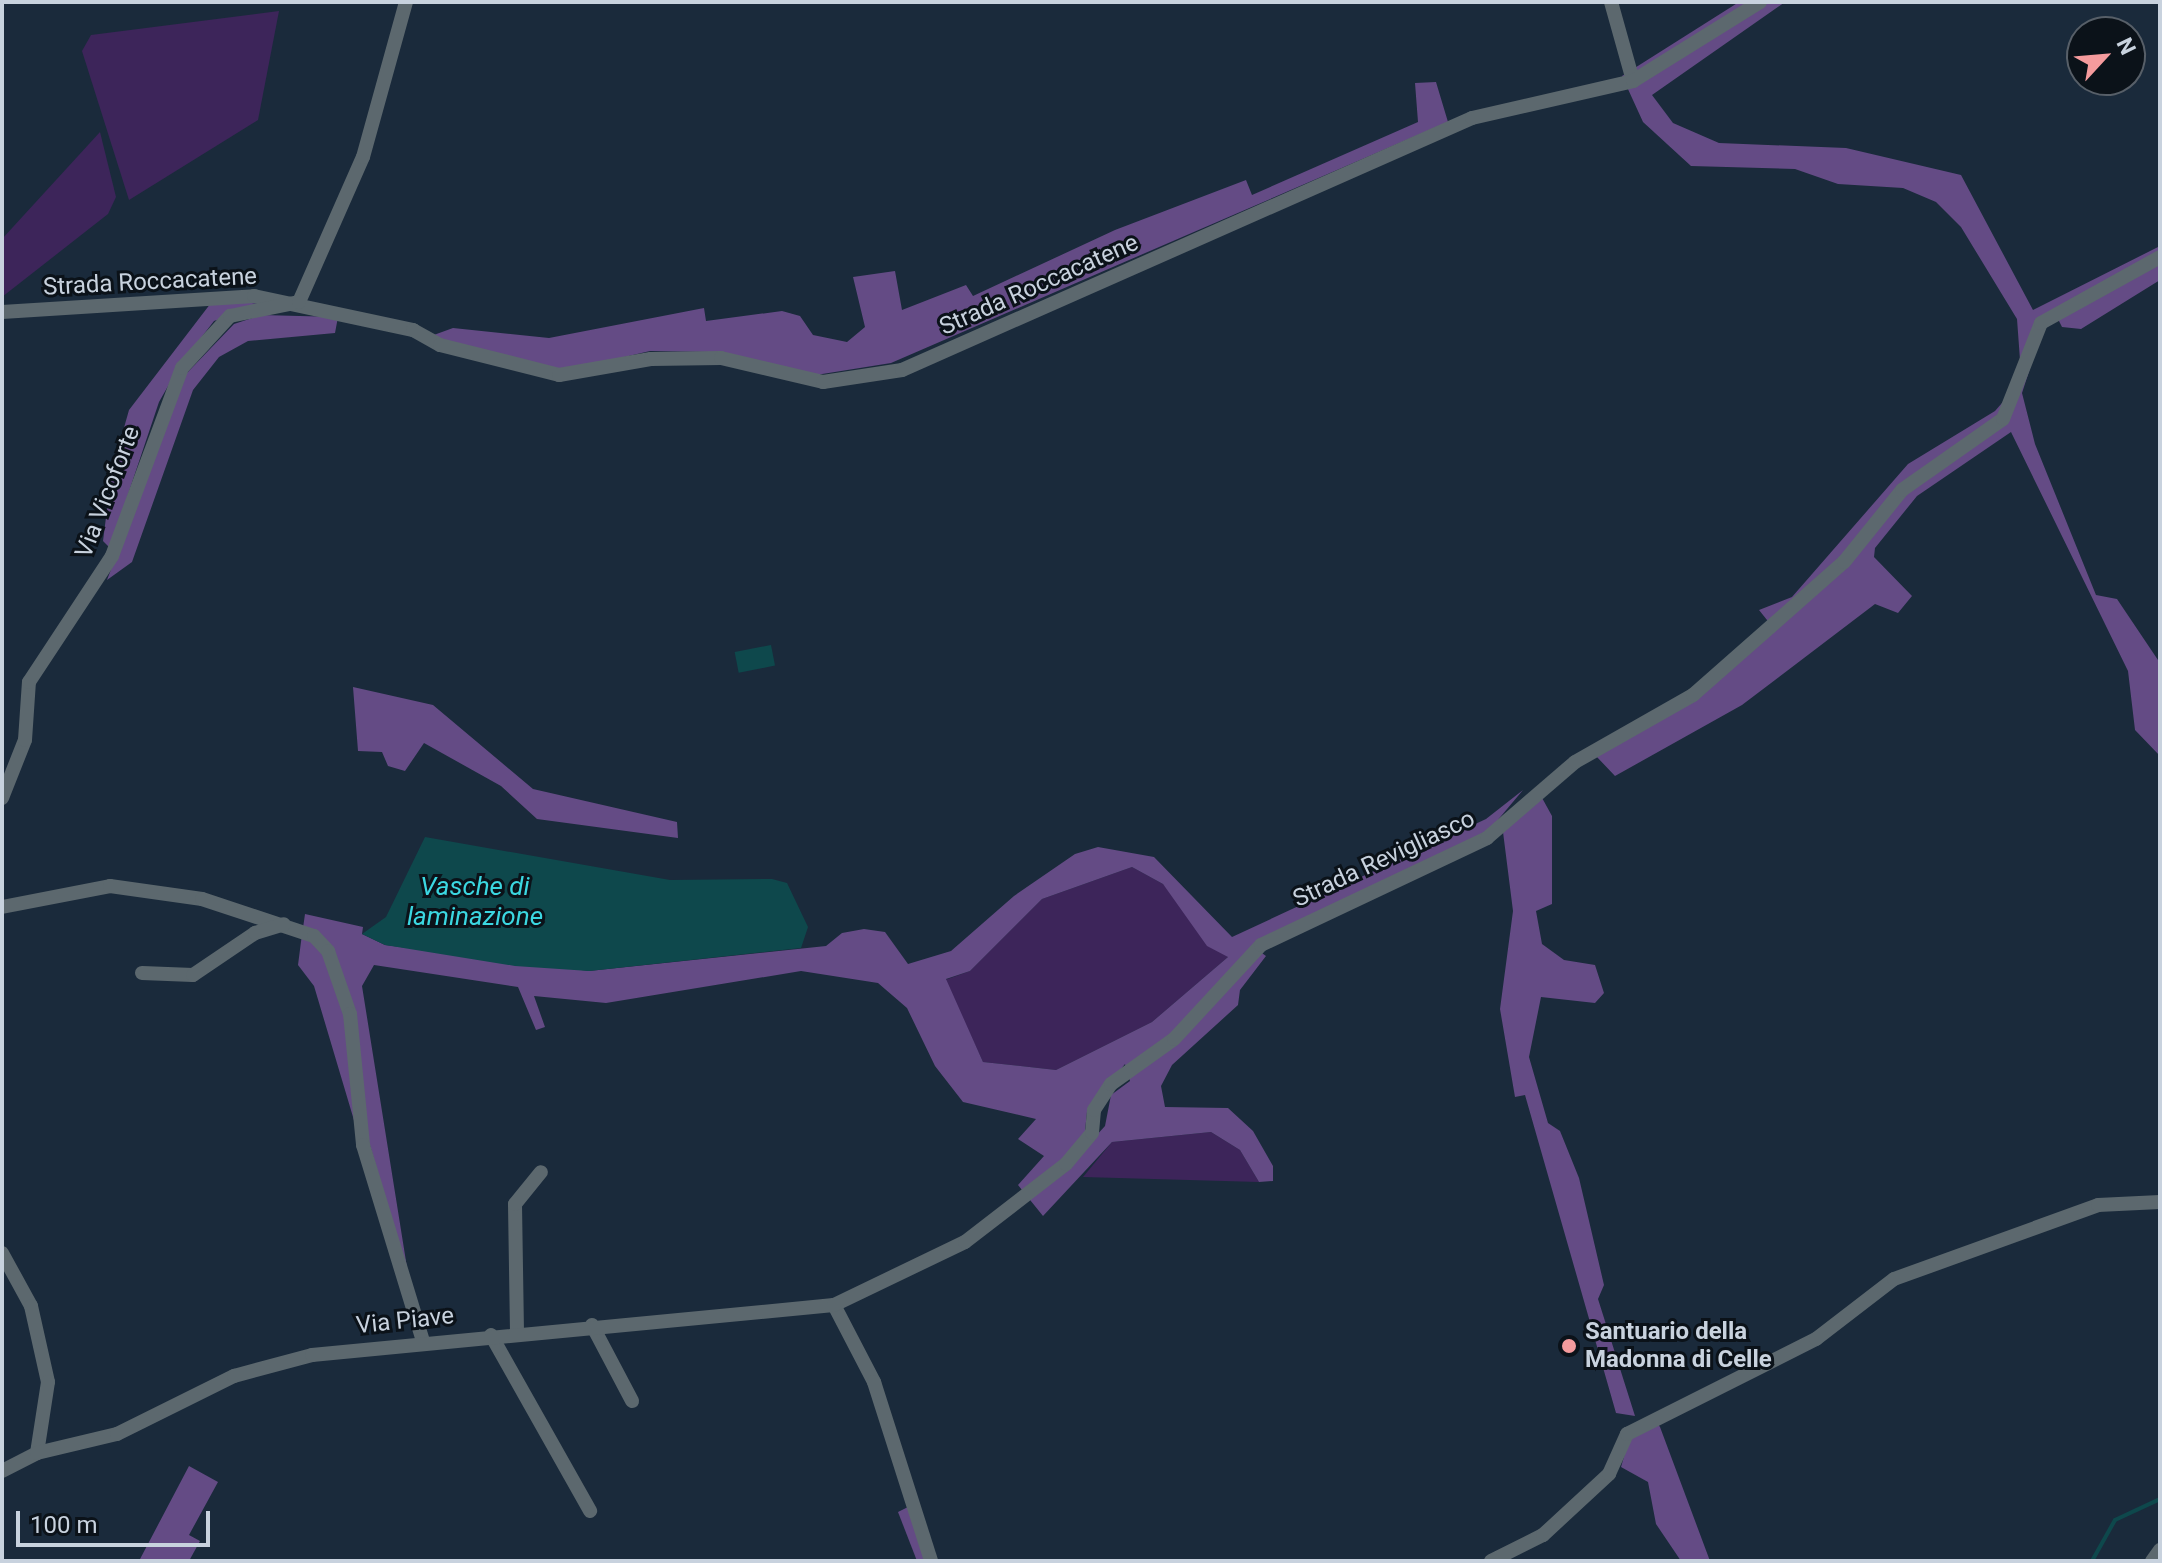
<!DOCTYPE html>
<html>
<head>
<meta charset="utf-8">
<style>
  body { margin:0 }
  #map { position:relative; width:2162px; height:1563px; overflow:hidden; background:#1a2a3b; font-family:Roboto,sans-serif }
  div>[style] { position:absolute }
  .green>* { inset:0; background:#3d255a }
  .forest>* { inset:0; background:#644b85 }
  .water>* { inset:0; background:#0e484c; transform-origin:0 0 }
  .stream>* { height:4px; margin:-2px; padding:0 2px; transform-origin:2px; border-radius:2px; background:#0e484c }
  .minor>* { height:14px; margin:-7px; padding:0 7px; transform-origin:7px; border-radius:7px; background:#5c686e }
  .dots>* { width:22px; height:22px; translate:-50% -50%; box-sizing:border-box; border:4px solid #0b1219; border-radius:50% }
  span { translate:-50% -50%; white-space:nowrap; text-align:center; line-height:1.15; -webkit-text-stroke:6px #0b1219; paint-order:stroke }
  .street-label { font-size:24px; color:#c8d2de }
  .poi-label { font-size:24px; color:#c8d2de; font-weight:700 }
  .left { translate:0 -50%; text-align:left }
  .water-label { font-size:26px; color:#3bd7e1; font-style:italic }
  .frame { position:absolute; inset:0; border:4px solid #c8d2de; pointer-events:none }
  .north { position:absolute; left:2066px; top:16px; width:80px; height:80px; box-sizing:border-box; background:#0b1219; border:2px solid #575f68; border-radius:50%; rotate:64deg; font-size:22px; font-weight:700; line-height:32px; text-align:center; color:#c8d2de }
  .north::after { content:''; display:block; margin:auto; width:28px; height:36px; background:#f59b9d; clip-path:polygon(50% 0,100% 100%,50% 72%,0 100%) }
  .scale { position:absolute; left:16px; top:1511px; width:194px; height:36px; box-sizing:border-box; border:4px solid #c8d2de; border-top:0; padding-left:10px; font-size:24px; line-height:28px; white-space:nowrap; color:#c8d2de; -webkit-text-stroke:6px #0b1219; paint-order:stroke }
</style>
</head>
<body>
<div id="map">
  <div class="green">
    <i style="clip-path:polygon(279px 11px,258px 120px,129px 200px,82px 51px,91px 35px)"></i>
    <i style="clip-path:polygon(100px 132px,116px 197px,108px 214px,2px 297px,2px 239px)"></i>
    <i style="clip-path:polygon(1132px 867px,1163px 884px,1228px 957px,1152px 1022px,1056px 1070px,983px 1062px,945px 980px,970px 971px,1042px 899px)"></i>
    <i style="clip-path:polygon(1211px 1132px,1240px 1150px,1259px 1182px,1083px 1177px,1112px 1142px)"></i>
  </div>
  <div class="forest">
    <i style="clip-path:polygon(1739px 2px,1785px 2px,1652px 95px,1673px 123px,1719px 143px,1846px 148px,1961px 175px,2033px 310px,2160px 246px,2160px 280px,2081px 329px,2062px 327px,2058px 319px,2044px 325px,2022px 393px,2035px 444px,2096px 595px,2117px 599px,2160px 663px,2160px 756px,2135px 730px,2128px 671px,2011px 432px,1917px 496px,1875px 548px,1874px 557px,1912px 596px,1898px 613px,1875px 604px,1742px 705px,1615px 776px,1596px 756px,1775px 630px,1759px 610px,1792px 597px,1908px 464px,1995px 411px,2009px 395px,2020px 360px,2017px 319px,1961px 227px,1936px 202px,1903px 188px,1838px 184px,1795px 169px,1691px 166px,1643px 122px,1622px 76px)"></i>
    <i style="clip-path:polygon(1436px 82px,1448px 122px,891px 363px,816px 375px,710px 352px,650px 351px,560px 372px,431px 336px,453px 328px,549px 338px,704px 308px,706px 321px,782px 311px,800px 316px,813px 335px,847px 342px,865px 327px,853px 277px,895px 271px,902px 310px,966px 285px,973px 296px,1115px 230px,1246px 180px,1252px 195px,1418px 122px,1415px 83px)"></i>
    <i style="clip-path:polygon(214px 299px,260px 304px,214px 321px,180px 365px,159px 402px,110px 548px,103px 541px,112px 470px,129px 410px)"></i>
    <i style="clip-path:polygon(261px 315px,338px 317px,335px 333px,248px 341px,219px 357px,193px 390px,132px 562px,107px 580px,185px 375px,234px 324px)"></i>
    <i style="clip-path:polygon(353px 687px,433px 705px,533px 789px,677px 822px,678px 838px,537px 819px,501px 786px,424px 743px,405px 771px,388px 766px,382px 752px,358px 751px)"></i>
    <i style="clip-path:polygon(evenodd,1523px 790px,1486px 834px,1252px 946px,1266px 956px,1240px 990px,1238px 1005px,1172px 1065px,1161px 1086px,1165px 1107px,1228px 1108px,1253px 1131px,1273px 1166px,1273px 1181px,1259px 1182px,1240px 1150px,1211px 1132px,1112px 1142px,1043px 1216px,1018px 1185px,1044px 1156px,1018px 1139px,1036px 1119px,963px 1102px,935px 1066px,907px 1008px,878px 983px,801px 971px,606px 1003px,534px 996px,545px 1027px,536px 1030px,518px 987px,374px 965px,362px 986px,409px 1280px,369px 1142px,340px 974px,303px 928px,305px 914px,363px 927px,362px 934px,385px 945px,589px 971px,826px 946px,842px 933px,864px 929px,885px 932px,908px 964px,951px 951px,1014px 896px,1075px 854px,1098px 847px,1154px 857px,1232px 937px,1486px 819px,1523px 790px,1132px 867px,1163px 884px,1207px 946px,1228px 957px,1152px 1022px,1056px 1070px,983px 1062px,946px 979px,970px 971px,1042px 899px,1132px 867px,1523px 790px,1125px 1064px,1130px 1081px,1111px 1095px,1105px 1126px,1083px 1150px,1087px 1112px,1125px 1064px)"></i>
    <i style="clip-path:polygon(1541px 796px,1552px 816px,1552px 904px,1536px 911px,1542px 944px,1564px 960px,1595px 965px,1604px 993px,1595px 1003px,1541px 997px,1529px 1057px,1548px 1123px,1560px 1131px,1579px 1178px,1604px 1285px,1598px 1299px,1635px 1416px,1616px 1413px,1525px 1095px,1515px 1097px,1500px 1009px,1513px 911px,1503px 832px)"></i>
    <i style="clip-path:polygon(302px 934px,324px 952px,344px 1015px,356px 1127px,314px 986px,298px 965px)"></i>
    <i style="clip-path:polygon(1657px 1423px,1660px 1427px,1710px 1561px,1681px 1561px,1656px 1524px,1648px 1482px,1621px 1467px,1630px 1436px)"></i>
    <i style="clip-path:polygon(189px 1466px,218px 1482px,189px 1535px,200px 1541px,189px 1561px,139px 1561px)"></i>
    <i style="clip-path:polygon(910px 1506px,927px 1561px,917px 1561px,898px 1512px)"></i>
  </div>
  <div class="water">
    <i style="left:771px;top:645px;width:21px;height:37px;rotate:79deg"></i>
    <i style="clip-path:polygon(425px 837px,670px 880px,772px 879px,787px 883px,808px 927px,801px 948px,589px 971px,515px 966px,385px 945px,362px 934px,386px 917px)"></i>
  </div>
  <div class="stream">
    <i style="left:2092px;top:1561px;width:47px;rotate:-60.7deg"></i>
    <i style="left:2115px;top:1520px;width:50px;rotate:-25deg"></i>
  </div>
  <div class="minor">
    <i style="left:1611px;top:2px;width:82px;rotate:74.4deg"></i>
    <i style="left:2px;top:312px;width:253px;rotate:-3.6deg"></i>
    <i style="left:254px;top:296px;width:163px;rotate:12.1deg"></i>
    <i style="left:413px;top:330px;width:31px;rotate:29deg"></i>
    <i style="left:440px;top:345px;width:123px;rotate:14.1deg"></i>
    <i style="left:559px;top:375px;width:93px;rotate:-9.9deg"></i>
    <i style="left:651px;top:359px;width:70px;rotate:-0.8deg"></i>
    <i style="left:721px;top:358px;width:105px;rotate:13.2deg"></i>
    <i style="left:823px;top:382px;width:80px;rotate:-8.6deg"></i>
    <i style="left:902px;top:370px;width:623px;rotate:-23.85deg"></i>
    <i style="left:1472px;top:118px;width:165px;rotate:-12.9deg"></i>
    <i style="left:1633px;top:81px;width:150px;rotate:-31.9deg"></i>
    <i style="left:2px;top:798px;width:62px;rotate:-68.4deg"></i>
    <i style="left:25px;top:740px;width:58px;rotate:-86.1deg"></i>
    <i style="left:29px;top:682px;width:151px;rotate:-56.6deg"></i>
    <i style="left:112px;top:556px;width:201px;rotate:-69.6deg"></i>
    <i style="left:182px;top:368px;width:71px;rotate:-47.3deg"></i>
    <i style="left:230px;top:316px;width:70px;rotate:-11.5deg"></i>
    <i style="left:299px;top:302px;width:158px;rotate:-66.2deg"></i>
    <i style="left:363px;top:157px;width:161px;rotate:-74.5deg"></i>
    <i style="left:2px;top:907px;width:110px;rotate:-11deg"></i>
    <i style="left:110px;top:886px;width:93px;rotate:8deg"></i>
    <i style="left:202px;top:899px;width:118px;rotate:18.3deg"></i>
    <i style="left:314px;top:936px;width:21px;rotate:47deg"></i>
    <i style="left:328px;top:951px;width:67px;rotate:70.8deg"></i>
    <i style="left:350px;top:1014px;width:132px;rotate:84.3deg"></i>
    <i style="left:363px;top:1145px;width:205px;rotate:73deg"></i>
    <i style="left:142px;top:973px;width:51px;rotate:2.2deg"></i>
    <i style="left:193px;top:975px;width:75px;rotate:-34.1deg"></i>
    <i style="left:255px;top:933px;width:30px;rotate:-17deg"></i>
    <i style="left:2px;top:1253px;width:60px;rotate:61.3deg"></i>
    <i style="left:31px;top:1306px;width:78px;rotate:77.4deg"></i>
    <i style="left:48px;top:1382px;width:72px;rotate:98.8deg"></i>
    <i style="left:834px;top:1305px;width:87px;rotate:62.5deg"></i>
    <i style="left:874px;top:1382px;width:188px;rotate:72.3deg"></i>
    <i style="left:592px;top:1325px;width:86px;rotate:62.2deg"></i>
    <i style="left:517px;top:1332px;width:128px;rotate:-90.9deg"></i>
    <i style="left:515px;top:1204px;width:41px;rotate:-50.9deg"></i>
    <i style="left:491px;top:1335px;width:202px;rotate:60.6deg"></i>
    <i style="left:2px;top:1471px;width:39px;rotate:-27deg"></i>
    <i style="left:37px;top:1453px;width:82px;rotate:-13.4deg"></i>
    <i style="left:117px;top:1434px;width:131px;rotate:-26.4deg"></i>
    <i style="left:234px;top:1376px;width:81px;rotate:-15.1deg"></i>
    <i style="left:312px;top:1355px;width:524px;rotate:-5.47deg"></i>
    <i style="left:834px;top:1305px;width:145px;rotate:-25.7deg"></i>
    <i style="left:965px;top:1242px;width:128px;rotate:-37.7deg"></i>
    <i style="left:1066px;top:1164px;width:40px;rotate:-50deg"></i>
    <i style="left:1092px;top:1133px;width:23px;rotate:-85deg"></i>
    <i style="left:1094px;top:1110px;width:31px;rotate:-57deg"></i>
    <i style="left:1111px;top:1084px;width:77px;rotate:-35.5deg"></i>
    <i style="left:1174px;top:1039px;width:128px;rotate:-47.2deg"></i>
    <i style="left:1261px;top:945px;width:250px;rotate:-25.3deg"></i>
    <i style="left:1487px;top:838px;width:116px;rotate:-40.8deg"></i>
    <i style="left:1575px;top:762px;width:136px;rotate:-29.6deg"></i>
    <i style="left:1693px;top:695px;width:201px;rotate:-41.4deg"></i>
    <i style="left:1844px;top:562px;width:92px;rotate:-51.1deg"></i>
    <i style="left:1902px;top:490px;width:123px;rotate:-35.1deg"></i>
    <i style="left:2003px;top:419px;width:103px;rotate:-68.4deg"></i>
    <i style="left:2041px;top:323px;width:136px;rotate:-29deg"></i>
    <i style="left:1491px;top:1561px;width:58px;rotate:-26.6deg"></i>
    <i style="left:1543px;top:1535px;width:90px;rotate:-42.7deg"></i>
    <i style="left:1609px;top:1474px;width:44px;rotate:-65.8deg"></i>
    <i style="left:1627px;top:1434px;width:212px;rotate:-26.7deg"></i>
    <i style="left:1816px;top:1339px;width:98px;rotate:-37.6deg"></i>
    <i style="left:1894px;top:1279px;width:217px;rotate:-19.9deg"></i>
    <i style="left:2098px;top:1205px;width:62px;rotate:-2.8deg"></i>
    <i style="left:2152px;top:1561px;width:14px;rotate:-54deg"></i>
  </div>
  <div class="dots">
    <i style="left:1569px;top:1346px;background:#f59b9d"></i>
  </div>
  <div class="street-label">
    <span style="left:150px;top:282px;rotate:-3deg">Strada Roccacatene</span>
    <span style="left:1039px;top:285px;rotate:-24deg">Strada Roccacatene</span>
    <span style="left:108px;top:492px;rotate:-69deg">Via Vicoforte</span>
    <span style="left:1384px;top:859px;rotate:-25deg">Strada Revigliasco</span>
    <span style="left:405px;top:1321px;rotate:-6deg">Via Piave</span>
  </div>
  <div class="poi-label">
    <span class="left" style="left:1585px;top:1346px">Santuario della<br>Madonna di Celle</span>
  </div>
  <div class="water-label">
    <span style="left:475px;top:902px">Vasche di<br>laminazione</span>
  </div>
  <div class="frame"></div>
  <div class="north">N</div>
  <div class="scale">100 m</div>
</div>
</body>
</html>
